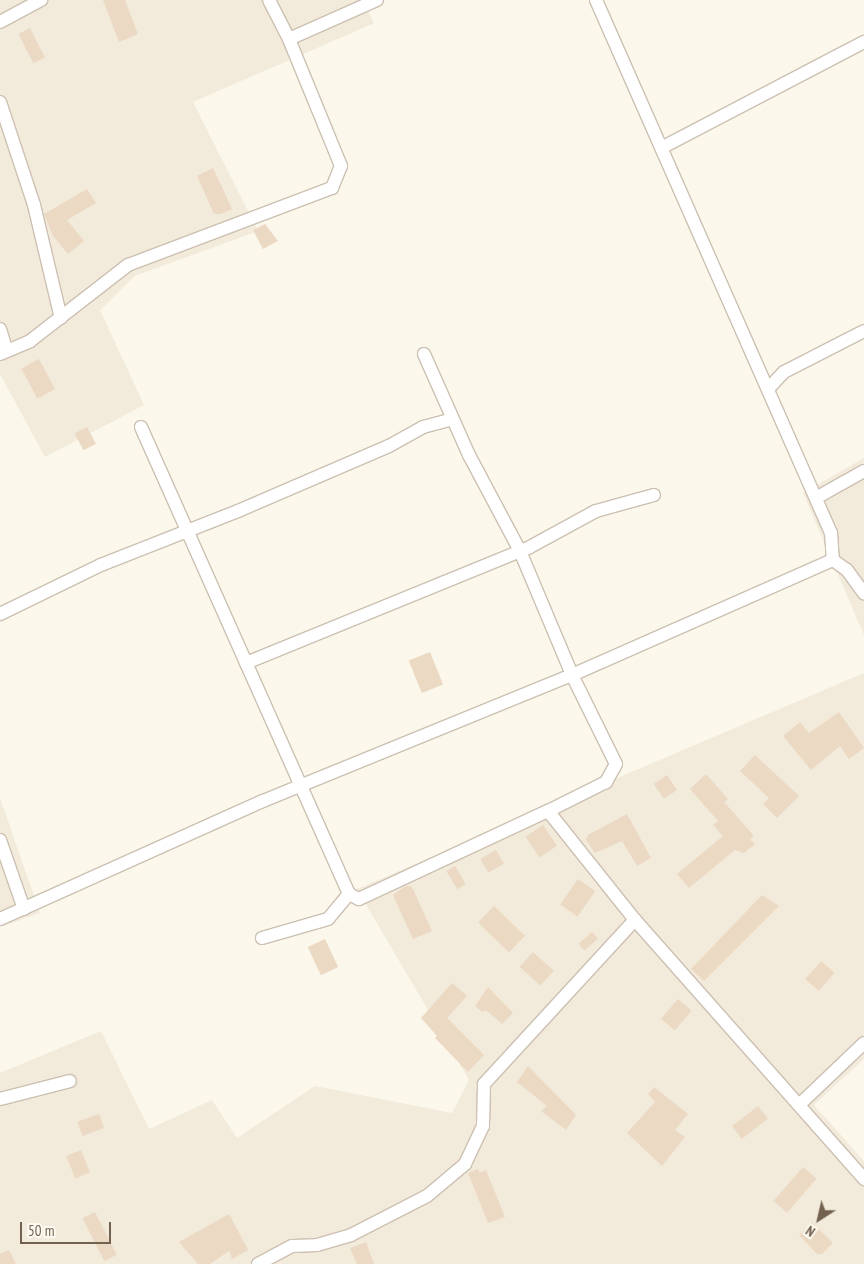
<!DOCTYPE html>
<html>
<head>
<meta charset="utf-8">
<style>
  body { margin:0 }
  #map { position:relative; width:864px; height:1264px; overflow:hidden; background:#fbf7eb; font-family:"PT Sans Narrow",sans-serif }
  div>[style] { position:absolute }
  .residential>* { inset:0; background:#f2eada }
  .building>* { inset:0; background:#ebd9c4; transform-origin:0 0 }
  .roads { filter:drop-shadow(1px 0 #ccc0b2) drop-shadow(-1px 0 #ccc0b2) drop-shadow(0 1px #ccc0b2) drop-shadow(0 -1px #ccc0b2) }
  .minor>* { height:12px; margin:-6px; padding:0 6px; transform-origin:6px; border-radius:6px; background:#fff }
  span { translate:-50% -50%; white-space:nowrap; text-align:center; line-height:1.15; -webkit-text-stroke:4px #fdfaf1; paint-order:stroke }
  .north { position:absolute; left:794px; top:1194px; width:50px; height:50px; -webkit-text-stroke:4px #fdfaf1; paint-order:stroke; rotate:215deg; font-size:14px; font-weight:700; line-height:20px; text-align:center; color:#736150 }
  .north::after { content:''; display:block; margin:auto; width:18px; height:22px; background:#736150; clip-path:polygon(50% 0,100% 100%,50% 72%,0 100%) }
  .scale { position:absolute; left:20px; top:1222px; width:91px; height:22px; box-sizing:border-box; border:2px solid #736150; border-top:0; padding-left:6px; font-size:15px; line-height:18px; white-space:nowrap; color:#736150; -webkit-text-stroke:4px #fdfaf1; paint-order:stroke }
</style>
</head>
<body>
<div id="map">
  <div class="residential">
    <i style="clip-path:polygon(0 0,362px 0,374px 23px,193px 102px,258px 231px,135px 276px,100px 310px,144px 405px,45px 457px,0 374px)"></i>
    <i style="clip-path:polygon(864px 458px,864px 635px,803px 493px)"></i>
    <i style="clip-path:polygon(864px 673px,864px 1059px,814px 1105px,864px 1161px,864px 1264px,0 1264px,0 1073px,101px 1031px,149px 1129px,212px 1100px,237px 1138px,315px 1086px,452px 1113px,469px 1080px,357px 889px)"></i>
    <i style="clip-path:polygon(0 798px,40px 913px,0 927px)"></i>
  </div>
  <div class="building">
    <i style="clip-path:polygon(103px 0,125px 0,138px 34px,119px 42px)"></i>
    <i style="left:30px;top:28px;width:33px;height:13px;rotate:63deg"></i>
    <i style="clip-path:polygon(213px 168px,232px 209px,221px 214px,214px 214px,197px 176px)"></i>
    <i style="clip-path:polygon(87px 189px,96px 203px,67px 220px,84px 241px,68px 254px,53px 236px,44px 214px)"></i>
    <i style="clip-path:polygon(265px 224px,278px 241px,263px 249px,253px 230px)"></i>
    <i style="left:39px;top:359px;width:34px;height:20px;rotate:62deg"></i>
    <i style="left:87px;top:427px;width:19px;height:14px;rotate:62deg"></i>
    <i style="left:430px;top:652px;width:35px;height:23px;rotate:68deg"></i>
    <i style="clip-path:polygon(839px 712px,864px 748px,849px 759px,840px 746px,811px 770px,783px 736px,800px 722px,809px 733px)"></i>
    <i style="clip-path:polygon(755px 755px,799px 796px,777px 818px,763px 804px,769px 798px,740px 771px)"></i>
    <i style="clip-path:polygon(706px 774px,728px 799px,724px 802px,754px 836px,750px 839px,755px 844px,744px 853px,735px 850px,689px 888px,677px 874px,723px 836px,713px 825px,718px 821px,690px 789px)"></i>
    <i style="left:667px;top:775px;width:18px;height:16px;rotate:56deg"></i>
    <i style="clip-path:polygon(627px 814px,651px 858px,637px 866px,622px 841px,595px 853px,586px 840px,588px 835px)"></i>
    <i style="left:543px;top:825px;width:25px;height:21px;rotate:56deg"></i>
    <i style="left:496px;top:850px;width:16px;height:18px;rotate:60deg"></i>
    <i style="left:455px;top:866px;width:21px;height:10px;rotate:59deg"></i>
    <i style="left:578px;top:879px;width:21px;height:31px;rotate:35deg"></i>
    <i style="clip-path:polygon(406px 886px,412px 887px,432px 931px,413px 939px,393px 895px)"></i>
    <i style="clip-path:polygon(762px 895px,779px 906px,704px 981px,691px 969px)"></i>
    <i style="left:494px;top:906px;width:43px;height:23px;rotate:44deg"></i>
    <i style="left:592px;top:932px;width:9px;height:18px;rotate:49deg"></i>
    <i style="left:325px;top:939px;width:31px;height:19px;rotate:65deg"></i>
    <i style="left:533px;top:952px;width:28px;height:20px;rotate:42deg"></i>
    <i style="left:821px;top:961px;width:18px;height:24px;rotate:41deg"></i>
    <i style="clip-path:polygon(452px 983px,467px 996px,447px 1018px,484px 1055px,468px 1072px,435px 1038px,437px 1036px,421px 1018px)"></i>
    <i style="clip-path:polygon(488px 987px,513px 1013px,502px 1024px,486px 1010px,482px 1012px,475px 1006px)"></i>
    <i style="left:678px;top:999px;width:18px;height:26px;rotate:41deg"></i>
    <i style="clip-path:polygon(528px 1066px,576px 1115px,566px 1130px,541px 1111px,547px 1106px,517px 1082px)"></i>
    <i style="clip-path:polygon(654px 1087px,688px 1114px,675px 1130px,685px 1137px,662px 1166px,627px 1133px,655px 1102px,648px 1094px)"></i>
    <i style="left:758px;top:1106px;width:16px;height:33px;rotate:52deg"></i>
    <i style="left:99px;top:1114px;width:15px;height:23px;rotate:70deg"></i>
    <i style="left:81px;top:1150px;width:24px;height:16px;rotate:68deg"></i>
    <i style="left:803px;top:1167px;width:18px;height:45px;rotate:41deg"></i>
    <i style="clip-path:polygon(478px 1169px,480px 1173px,486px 1170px,505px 1217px,488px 1223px,468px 1173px)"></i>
    <i style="left:95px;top:1212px;width:48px;height:14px;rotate:63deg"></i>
    <i style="clip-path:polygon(229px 1214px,248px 1250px,232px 1259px,229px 1251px,210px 1264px,198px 1264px,179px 1242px)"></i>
    <i style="clip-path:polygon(812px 1222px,833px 1243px,822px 1254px,817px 1254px,799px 1235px)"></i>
    <i style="clip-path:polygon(366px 1242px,374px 1264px,357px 1264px,350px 1248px)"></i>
    <i style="clip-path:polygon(9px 1250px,16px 1264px,0 1264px,0 1254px)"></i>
  </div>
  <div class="roads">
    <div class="minor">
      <i style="left:269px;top:0;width:44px;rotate:62.9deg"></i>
      <i style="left:596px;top:0;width:583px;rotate:66.21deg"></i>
      <i style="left:831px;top:533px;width:27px;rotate:86deg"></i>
      <i style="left:0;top:22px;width:47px;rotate:-28.2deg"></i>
      <i style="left:0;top:102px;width:108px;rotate:71.7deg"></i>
      <i style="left:34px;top:205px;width:116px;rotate:76.6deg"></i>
      <i style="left:663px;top:147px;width:227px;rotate:-27.6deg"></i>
      <i style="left:0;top:329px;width:21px;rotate:73deg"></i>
      <i style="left:0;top:354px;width:33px;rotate:-23deg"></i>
      <i style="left:30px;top:341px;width:124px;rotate:-37.8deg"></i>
      <i style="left:128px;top:265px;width:218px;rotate:-20.7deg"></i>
      <i style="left:332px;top:188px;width:24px;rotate:-68deg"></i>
      <i style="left:341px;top:166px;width:137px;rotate:-112.3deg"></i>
      <i style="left:289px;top:39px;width:96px;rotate:-23.9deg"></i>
      <i style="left:424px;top:354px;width:111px;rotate:66deg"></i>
      <i style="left:469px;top:455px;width:109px;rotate:62deg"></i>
      <i style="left:520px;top:551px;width:134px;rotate:67.2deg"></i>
      <i style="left:572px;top:675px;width:99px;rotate:63.7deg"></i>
      <i style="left:616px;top:764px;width:21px;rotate:119deg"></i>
      <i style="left:606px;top:782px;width:65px;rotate:153.4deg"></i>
      <i style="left:548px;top:811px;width:139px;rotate:51.4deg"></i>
      <i style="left:635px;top:920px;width:346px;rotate:48.5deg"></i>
      <i style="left:769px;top:388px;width:22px;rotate:-47deg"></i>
      <i style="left:784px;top:372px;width:90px;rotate:-27.1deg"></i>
      <i style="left:141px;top:427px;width:511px;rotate:65.99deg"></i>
      <i style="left:349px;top:894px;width:11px;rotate:27deg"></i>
      <i style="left:359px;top:899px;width:208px;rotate:-25deg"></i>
      <i style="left:816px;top:498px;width:55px;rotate:-29.4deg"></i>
      <i style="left:0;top:614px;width:112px;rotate:-25.9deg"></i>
      <i style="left:101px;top:565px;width:147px;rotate:-21.5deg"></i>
      <i style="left:238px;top:511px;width:164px;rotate:-23.3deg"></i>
      <i style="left:389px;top:446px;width:39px;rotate:-29deg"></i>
      <i style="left:423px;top:427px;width:30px;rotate:-15deg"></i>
      <i style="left:246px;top:663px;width:305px;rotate:-22.2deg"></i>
      <i style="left:528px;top:548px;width:77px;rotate:-28.6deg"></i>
      <i style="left:596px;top:511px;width:60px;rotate:-15.4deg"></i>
      <i style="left:0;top:840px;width:73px;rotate:70.8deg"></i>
      <i style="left:0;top:919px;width:288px;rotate:-24.2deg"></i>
      <i style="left:263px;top:801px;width:334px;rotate:-22.2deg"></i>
      <i style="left:572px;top:675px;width:285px;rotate:-23.8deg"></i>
      <i style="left:833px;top:560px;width:17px;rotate:36deg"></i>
      <i style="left:847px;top:570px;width:29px;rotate:54deg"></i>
      <i style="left:262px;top:938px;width:69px;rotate:-16.1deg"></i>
      <i style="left:328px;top:919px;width:33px;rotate:-50deg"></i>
      <i style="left:0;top:1099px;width:72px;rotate:-14.4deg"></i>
      <i style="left:799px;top:1105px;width:90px;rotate:-43.6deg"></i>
      <i style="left:258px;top:1264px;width:38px;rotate:-28deg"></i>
      <i style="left:292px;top:1246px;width:25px;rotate:-2deg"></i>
      <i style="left:317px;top:1245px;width:35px;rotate:-16deg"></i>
      <i style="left:351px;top:1235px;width:85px;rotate:-27.2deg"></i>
      <i style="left:427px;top:1196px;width:50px;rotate:-40.1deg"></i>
      <i style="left:465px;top:1164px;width:42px;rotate:-64.7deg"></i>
      <i style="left:483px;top:1126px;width:42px;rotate:-88.6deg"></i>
      <i style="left:484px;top:1084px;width:223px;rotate:-47.4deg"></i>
    </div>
  </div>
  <div class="north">N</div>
  <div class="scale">50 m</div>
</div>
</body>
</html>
